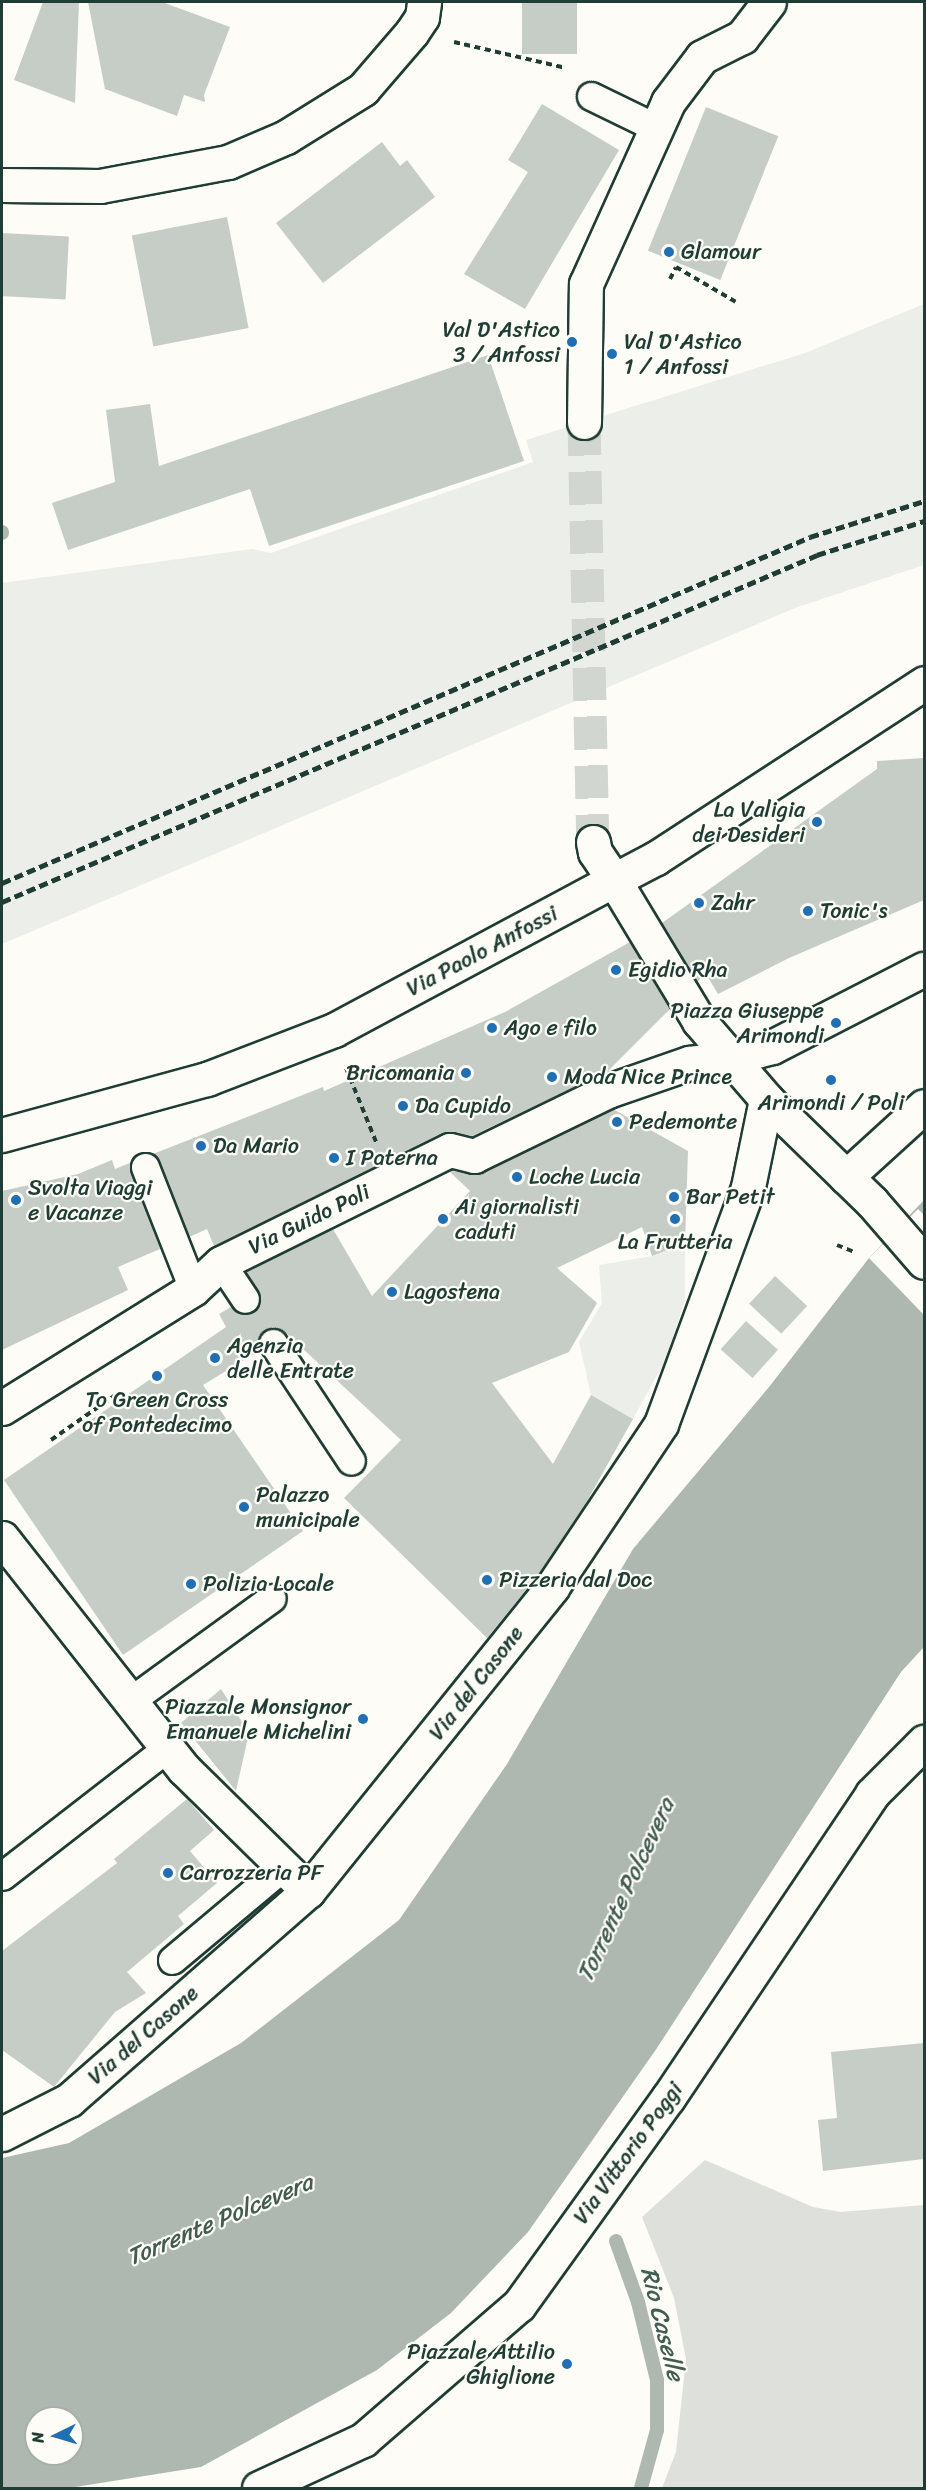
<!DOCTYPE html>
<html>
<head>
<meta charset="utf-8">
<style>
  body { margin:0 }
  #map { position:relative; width:926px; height:2490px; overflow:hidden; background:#fdfcf7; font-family:Sriracha,sans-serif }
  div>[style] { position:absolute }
  .built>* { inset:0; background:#eceee9 }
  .green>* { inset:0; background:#dde0db }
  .water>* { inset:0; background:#aeb8b1 }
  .pier>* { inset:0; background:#fdfcf7 }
  .stream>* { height:14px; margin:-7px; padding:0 7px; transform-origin:7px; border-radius:7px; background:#aeb8b1 }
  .building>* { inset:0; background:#c6cdc7; transform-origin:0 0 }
  .tertiary-tunnel>* { height:33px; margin-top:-16.5px; transform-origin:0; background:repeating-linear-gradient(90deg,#d1d6d0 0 33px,transparent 0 49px) }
  .path>* { height:4px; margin-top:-2px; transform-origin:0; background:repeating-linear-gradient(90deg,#1f3d34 0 6px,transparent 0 10.5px) }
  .roads { filter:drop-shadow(2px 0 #1f3d34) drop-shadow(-2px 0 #1f3d34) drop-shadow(0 2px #1f3d34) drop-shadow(0 -2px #1f3d34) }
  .service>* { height:27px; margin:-13.5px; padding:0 13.5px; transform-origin:13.5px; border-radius:13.5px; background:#fdfcf7 }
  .minor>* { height:33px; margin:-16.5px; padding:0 16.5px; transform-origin:16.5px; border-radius:16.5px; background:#fdfcf7 }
  .tertiary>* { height:33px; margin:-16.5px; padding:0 16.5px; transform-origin:16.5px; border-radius:16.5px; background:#fdfcf7 }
  .secondary>* { height:33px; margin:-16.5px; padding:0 16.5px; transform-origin:16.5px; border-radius:16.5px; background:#fdfcf7 }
  .primary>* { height:33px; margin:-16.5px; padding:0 16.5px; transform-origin:16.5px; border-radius:16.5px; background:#fdfcf7 }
  .rail>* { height:4.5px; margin-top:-2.25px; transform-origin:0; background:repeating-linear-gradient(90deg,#1f3d34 0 9px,transparent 0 13.5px) }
  .dots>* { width:16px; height:16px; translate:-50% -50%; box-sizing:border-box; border:3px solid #fdfcf7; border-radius:50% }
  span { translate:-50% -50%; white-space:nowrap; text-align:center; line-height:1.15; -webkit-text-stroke:4.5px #fdfcf7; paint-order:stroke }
  .poi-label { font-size:22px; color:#1f3d34 }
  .left { translate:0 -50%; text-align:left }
  .right { translate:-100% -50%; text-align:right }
  .street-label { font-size:22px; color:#1f3d34 }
  .water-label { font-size:24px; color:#435c53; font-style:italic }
  .frame { position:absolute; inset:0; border:3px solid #1f3d34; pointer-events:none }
  .north { position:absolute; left:24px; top:2406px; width:60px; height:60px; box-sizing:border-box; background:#fdfcf7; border:2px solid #a4b0a9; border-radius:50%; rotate:265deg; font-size:16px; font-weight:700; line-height:24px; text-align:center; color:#1f3d34 }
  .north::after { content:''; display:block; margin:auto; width:21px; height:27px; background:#1f6fb2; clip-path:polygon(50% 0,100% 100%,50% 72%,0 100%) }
</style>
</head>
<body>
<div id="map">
  <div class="built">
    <i style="clip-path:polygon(924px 304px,924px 565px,795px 608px,2px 944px,2px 583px,252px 549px,271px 553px,533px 462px,526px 440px,805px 353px)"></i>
    <i style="clip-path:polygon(685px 1243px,685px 1299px,667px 1357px,633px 1419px,591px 1395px,579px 1342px,602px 1303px,599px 1265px,652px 1256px)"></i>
  </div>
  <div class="green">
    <i style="clip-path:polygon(705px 2160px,813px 2207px,841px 2212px,924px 2205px,924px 2488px,662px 2488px,676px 2452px,686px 2359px,674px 2298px,642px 2217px)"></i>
  </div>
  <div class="water">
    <i style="clip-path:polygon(evenodd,924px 1200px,924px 1647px,901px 1672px,657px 2048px,528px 2232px,451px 2313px,377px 2370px,201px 2467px,69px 2488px,2px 2488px,2px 2158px,69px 2143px,241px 2043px,399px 1920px,507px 1764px,633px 1549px,769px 1387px,869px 1258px,924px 1200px,36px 2418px,72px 2418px,72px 2454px,36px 2454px,36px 2418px)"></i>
  </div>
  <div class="pier">
    <i style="clip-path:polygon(918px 1209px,924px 1215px,924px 1315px,869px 1258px)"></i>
  </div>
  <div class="stream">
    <i style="left:2px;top:532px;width:1px;rotate:90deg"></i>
    <i style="left:616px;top:2241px;width:65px;rotate:70.2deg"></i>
    <i style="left:638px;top:2302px;width:80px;rotate:76.3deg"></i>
    <i style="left:657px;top:2380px;width:50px;rotate:90deg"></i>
    <i style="left:657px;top:2430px;width:60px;rotate:105.4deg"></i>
  </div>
  <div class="building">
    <i style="clip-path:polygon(43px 2px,79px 2px,75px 103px,14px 80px)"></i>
    <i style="clip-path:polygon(88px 2px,162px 2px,230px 27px,204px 95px,205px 102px,184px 95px,177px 116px,105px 89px)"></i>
    <i style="left:522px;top:2px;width:55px;height:52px"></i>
    <i style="clip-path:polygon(542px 104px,619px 150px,525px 309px,464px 274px,528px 172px,508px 160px)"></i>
    <i style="left:706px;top:107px;width:78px;height:155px;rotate:22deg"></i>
    <i style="clip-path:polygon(382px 142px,400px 166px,407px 160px,435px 197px,323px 283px,276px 223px)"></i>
    <i style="left:227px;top:217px;width:113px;height:97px;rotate:79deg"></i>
    <i style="left:2px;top:233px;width:67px;height:63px;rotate:3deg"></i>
    <i style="clip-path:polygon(488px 355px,524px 461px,269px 546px,250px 489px,68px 550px,52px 503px,115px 482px,106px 410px,150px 404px,159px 466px)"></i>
    <i style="clip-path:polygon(924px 758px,924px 900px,789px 958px,718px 994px,706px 974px,697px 982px,662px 923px,877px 769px,877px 761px)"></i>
    <i style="clip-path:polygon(630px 942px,670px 1009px,608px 1071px,472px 1136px,442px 1133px,214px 1246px,207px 1229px,189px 1237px,153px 1154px,323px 1087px,324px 1091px,505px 1012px)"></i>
    <i style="clip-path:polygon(613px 1109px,688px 1151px,685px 1243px,652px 1256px,642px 1227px,557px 1268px,597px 1303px,569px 1352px,492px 1383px,553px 1464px,591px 1395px,633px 1419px,587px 1501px,537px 1576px,487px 1638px,344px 1498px,401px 1440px,287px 1334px,273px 1327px,259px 1335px,259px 1351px,203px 1385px,303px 1531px,123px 1655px,4px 1480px,226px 1327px,219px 1314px,231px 1307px,239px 1313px,254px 1312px,261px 1297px,246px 1272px,333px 1229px,372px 1296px,470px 1191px,449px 1171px,482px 1173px)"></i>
    <i style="clip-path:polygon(112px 1160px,115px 1169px,130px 1163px,160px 1249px,118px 1267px,128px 1290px,2px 1350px,2px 1191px,78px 1174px)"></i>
    <i style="left:775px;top:1276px;width:44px;height:38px;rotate:43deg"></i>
    <i style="left:746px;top:1321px;width:43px;height:38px;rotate:42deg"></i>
    <i style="clip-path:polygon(221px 1689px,249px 1733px,236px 1791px,181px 1723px)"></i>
    <i style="clip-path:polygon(187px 1799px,214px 1830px,190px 1851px,217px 1883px,178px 1916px,184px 1924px,127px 1972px,146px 1993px,115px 2012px,54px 2087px,2px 2050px,2px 1951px,117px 1863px,114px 1859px)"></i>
    <i style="clip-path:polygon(924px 2043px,924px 2159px,823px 2171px,818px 2120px,837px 2118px,831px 2052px)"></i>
  </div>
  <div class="tertiary-tunnel">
    <i style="left:584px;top:422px;width:420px;rotate:88.8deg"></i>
  </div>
  <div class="path">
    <i style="left:454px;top:42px;width:115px;rotate:13.1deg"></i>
    <i style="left:670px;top:279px;width:13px;rotate:-63deg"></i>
    <i style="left:676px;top:267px;width:69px;rotate:30.3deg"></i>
    <i style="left:346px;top:1068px;width:80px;rotate:67.9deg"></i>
    <i style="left:837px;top:1245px;width:18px;rotate:22deg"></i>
    <i style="left:51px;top:1440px;width:77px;rotate:-34.9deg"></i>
  </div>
  <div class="roads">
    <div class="service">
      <i style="left:591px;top:96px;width:73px;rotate:25.9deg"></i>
      <i style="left:145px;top:1167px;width:131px;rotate:68.5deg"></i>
      <i style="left:221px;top:1263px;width:43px;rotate:56.3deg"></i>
      <i style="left:273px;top:1343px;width:141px;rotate:56.5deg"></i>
      <i style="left:130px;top:1701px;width:175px;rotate:-36deg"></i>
      <i style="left:2px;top:1876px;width:209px;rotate:-37.8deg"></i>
      <i style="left:172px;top:1960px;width:145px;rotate:-40deg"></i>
    </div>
    <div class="minor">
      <i style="left:846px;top:1177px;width:105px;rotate:-42.3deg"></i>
      <i style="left:2px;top:1408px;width:225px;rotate:-31.9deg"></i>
      <i style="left:193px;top:1289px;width:38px;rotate:-43deg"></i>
      <i style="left:221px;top:1263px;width:255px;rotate:-26.3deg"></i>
      <i style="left:450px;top:1150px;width:25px;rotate:14deg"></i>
      <i style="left:474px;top:1156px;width:149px;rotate:-25.9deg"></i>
      <i style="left:608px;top:1091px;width:86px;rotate:-19.1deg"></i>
      <i style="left:689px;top:1063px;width:41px;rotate:-7deg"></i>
      <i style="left:730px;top:1058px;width:43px;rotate:-14.7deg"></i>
      <i style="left:772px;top:1047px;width:171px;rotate:-27.2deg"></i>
      <i style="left:2px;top:1538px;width:294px;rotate:51.8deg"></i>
      <i style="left:184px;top:1769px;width:174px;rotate:44.5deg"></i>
      <i style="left:2px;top:2134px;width:75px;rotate:-26.9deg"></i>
      <i style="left:69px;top:2100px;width:317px;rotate:-41.2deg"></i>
      <i style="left:308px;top:1891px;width:390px;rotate:-51.2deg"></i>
      <i style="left:552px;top:1587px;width:196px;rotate:-56.2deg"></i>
      <i style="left:661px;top:1424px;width:252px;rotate:-69.8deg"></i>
      <i style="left:748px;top:1187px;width:90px;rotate:-78.4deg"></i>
    </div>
    <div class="tertiary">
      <i style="left:2px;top:185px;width:98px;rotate:0.6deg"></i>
      <i style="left:100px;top:186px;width:130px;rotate:-10.6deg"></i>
      <i style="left:228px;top:162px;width:63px;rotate:-23.3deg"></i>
      <i style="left:286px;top:137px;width:91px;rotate:-31.9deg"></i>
      <i style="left:363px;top:89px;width:75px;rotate:-49.3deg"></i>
      <i style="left:412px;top:32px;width:18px;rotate:-56deg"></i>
      <i style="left:422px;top:17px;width:15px;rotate:-82deg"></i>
      <i style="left:584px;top:422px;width:138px;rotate:-89.2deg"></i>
      <i style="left:586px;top:284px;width:200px;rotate:-65.7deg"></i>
      <i style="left:668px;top:102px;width:56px;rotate:-52.9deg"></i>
      <i style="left:702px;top:57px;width:45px;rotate:-26.6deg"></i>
      <i style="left:742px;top:37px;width:44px;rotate:-52.4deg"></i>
      <i style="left:593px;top:842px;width:10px;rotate:79deg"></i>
      <i style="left:595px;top:852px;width:34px;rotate:56deg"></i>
      <i style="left:259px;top:2488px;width:115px;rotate:-24.8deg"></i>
      <i style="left:363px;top:2440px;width:206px;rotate:-40.9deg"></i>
      <i style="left:519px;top:2305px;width:255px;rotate:-54.3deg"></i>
      <i style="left:668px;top:2098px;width:366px;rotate:-56.1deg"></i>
      <i style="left:872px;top:1794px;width:74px;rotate:-45deg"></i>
    </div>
    <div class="secondary">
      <i style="left:614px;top:880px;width:47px;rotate:-27.6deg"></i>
      <i style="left:656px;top:858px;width:320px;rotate:-33.1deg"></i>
    </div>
    <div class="primary">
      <i style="left:2px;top:1135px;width:213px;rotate:-15.3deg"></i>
      <i style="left:207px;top:1079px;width:136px;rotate:-21.1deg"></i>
      <i style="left:334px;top:1030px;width:318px;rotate:-28.2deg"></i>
      <i style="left:614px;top:880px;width:165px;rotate:58.9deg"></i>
      <i style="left:699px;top:1021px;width:103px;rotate:49.3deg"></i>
      <i style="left:766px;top:1099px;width:148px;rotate:44.2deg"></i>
      <i style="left:872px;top:1202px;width:79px;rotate:49.1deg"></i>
    </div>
  </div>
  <div class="rail">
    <i style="left:2px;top:883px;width:879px;rotate:-23.18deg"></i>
    <i style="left:810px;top:537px;width:120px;rotate:-17.5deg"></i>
    <i style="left:2px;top:902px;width:886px;rotate:-23.06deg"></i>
    <i style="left:817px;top:555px;width:112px;rotate:-17.6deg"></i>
  </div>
  <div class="dots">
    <i style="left:669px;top:252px;background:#1f6fb2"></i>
    <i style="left:572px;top:342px;background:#1f6fb2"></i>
    <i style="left:612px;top:354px;background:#1f6fb2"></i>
    <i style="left:817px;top:822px;background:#1f6fb2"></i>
    <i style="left:699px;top:903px;background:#1f6fb2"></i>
    <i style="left:808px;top:911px;background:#1f6fb2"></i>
    <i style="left:616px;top:970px;background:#1f6fb2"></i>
    <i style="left:836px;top:1023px;background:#1f6fb2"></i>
    <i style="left:492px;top:1028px;background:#1f6fb2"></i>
    <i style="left:466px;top:1073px;background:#1f6fb2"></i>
    <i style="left:552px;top:1077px;background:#1f6fb2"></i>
    <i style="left:831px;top:1080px;background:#1f6fb2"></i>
    <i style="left:403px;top:1106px;background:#1f6fb2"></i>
    <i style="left:617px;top:1122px;background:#1f6fb2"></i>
    <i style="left:201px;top:1146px;background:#1f6fb2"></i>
    <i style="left:334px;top:1158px;background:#1f6fb2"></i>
    <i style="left:517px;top:1177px;background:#1f6fb2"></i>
    <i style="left:674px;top:1197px;background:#1f6fb2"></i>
    <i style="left:16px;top:1200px;background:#1f6fb2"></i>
    <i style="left:443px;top:1219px;background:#1f6fb2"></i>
    <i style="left:675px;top:1219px;background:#1f6fb2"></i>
    <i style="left:392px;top:1292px;background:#1f6fb2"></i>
    <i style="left:215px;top:1358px;background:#1f6fb2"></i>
    <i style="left:157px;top:1376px;background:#1f6fb2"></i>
    <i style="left:244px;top:1507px;background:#1f6fb2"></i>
    <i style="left:487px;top:1580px;background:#1f6fb2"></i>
    <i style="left:191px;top:1584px;background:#1f6fb2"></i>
    <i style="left:363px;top:1719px;background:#1f6fb2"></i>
    <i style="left:168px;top:1873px;background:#1f6fb2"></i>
    <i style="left:567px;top:2364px;background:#1f6fb2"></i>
  </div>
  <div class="poi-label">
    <span class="left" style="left:681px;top:252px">Glamour</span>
    <span class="right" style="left:560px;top:342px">Val D'Astico<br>3 / Anfossi</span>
    <span class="left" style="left:624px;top:354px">Val D'Astico<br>1 / Anfossi</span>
    <span class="right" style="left:805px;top:822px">La Valigia<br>dei Desideri</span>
    <span class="left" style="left:711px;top:903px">Zahr</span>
    <span class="left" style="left:820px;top:911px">Tonic's</span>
    <span class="left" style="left:628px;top:970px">Egidio Rha</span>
    <span class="right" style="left:824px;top:1023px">Piazza Giuseppe<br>Arimondi</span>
    <span class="left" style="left:504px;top:1028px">Ago e filo</span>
    <span class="right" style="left:454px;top:1073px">Bricomania</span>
    <span class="left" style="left:564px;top:1077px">Moda Nice Prince</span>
    <span style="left:831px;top:1103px">Arimondi / Poli</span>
    <span class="left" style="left:415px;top:1106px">Da Cupido</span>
    <span class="left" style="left:629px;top:1122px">Pedemonte</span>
    <span class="left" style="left:213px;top:1146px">Da Mario</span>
    <span class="left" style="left:346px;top:1158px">I Paterna</span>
    <span class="left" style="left:529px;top:1177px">Loche Lucia</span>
    <span class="left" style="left:28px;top:1200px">Svolta Viaggi<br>e Vacanze</span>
    <span class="left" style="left:686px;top:1197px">Bar Petit</span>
    <span class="left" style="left:455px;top:1219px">Ai giornalisti<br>caduti</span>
    <span style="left:675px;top:1242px">La Frutteria</span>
    <span class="left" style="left:404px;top:1292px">Lagostena</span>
    <span class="left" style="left:227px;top:1358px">Agenzia<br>delle Entrate</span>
    <span style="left:157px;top:1412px">To Green Cross<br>of Pontedecimo</span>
    <span class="left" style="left:256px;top:1507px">Palazzo<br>municipale</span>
    <span class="left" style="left:499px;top:1580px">Pizzeria dal Doc</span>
    <span class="left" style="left:203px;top:1584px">Polizia Locale</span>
    <span class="right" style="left:351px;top:1719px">Piazzale Monsignor<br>Emanuele Michelini</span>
    <span class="left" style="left:180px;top:1873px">Carrozzeria PF</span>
    <span class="right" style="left:555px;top:2364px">Piazzale Attilio<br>Ghiglione</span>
  </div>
  <div class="street-label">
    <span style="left:482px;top:951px;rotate:-28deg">Via Paolo Anfossi</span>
    <span style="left:309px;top:1219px;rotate:-26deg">Via Guido Poli</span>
    <span style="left:476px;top:1683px;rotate:-52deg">Via del Casone</span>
    <span style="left:143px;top:2035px;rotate:-41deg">Via del Casone</span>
    <span style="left:628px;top:2153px;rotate:-54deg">Via Vittorio Poggi</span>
  </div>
  <div class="water-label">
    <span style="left:626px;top:1890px;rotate:-65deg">Torrente Polcevera</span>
    <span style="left:220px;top:2220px;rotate:-23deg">Torrente Polcevera</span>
    <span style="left:662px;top:2324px;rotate:76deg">Rio Caselle</span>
  </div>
  <div class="frame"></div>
  <div class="north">N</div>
</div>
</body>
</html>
